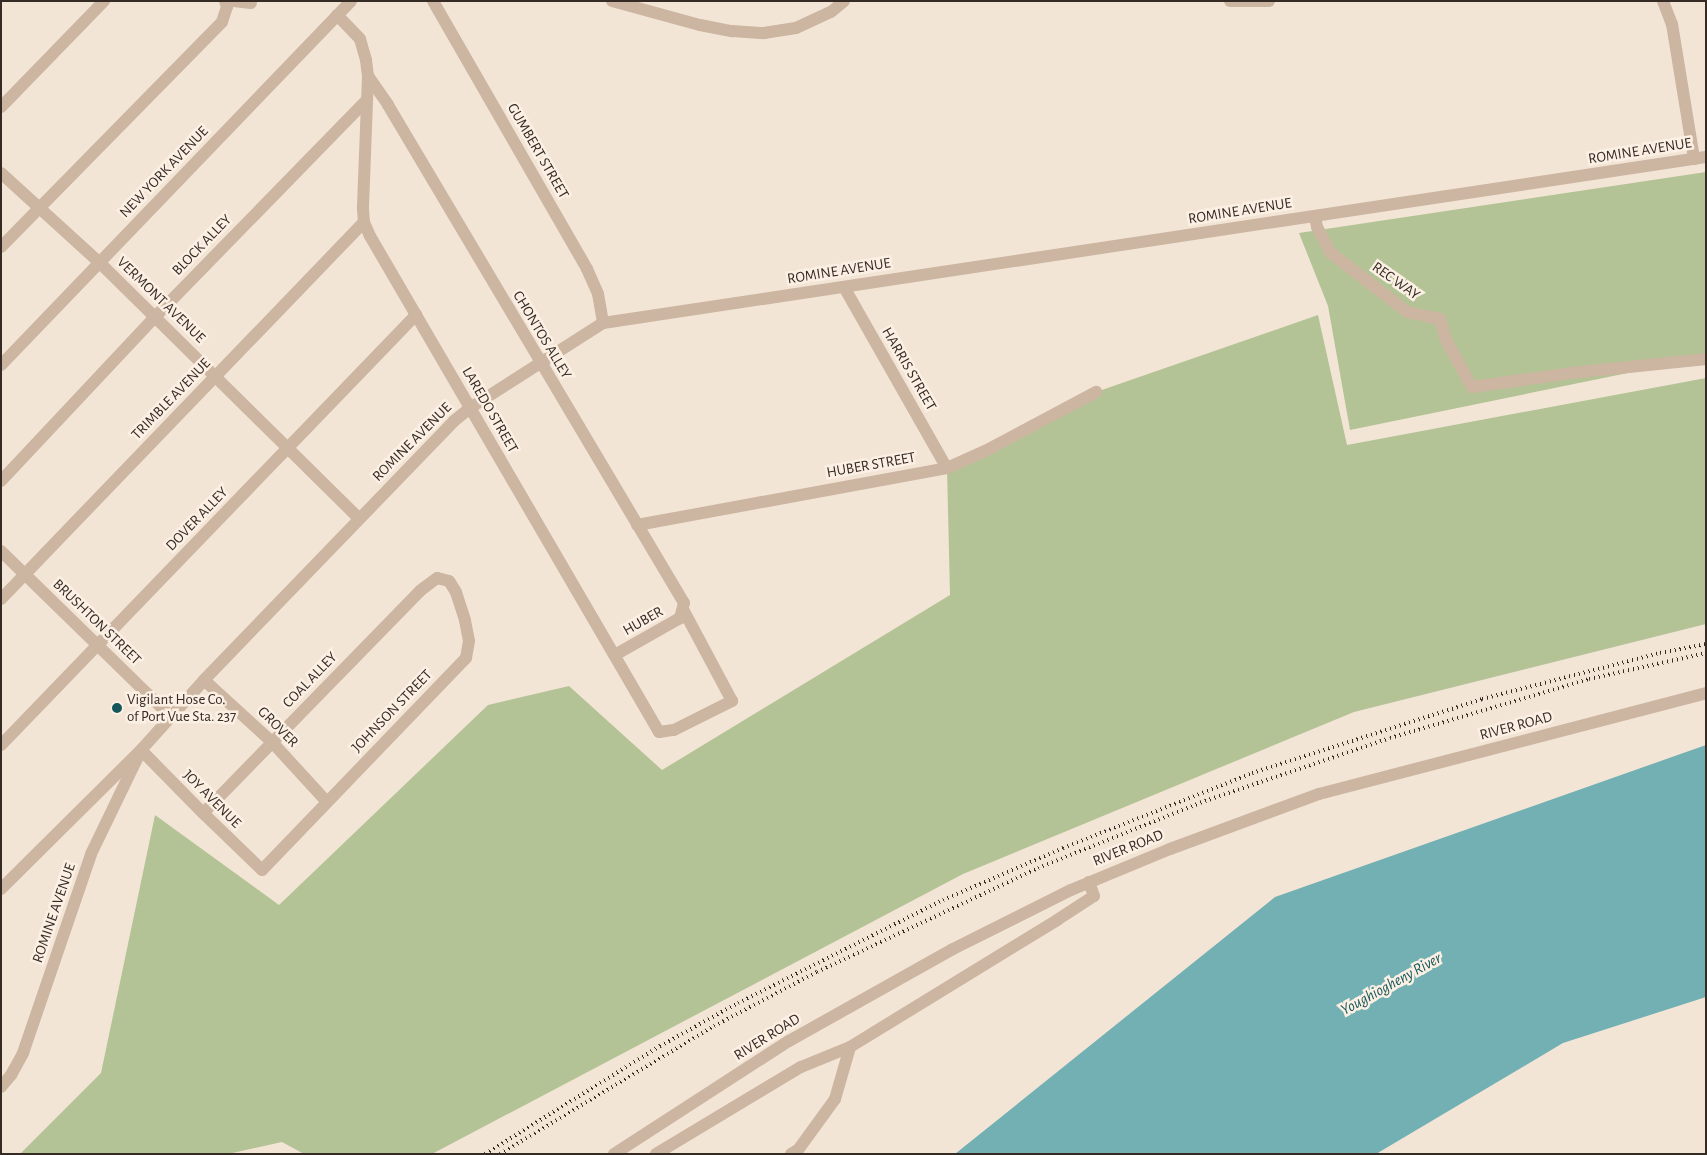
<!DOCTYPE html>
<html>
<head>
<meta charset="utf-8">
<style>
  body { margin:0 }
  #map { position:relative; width:1707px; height:1155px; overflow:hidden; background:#f3e5d6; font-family:"Alegreya Sans",sans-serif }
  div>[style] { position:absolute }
  .green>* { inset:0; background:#b4c395 }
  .water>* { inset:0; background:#72b0b3 }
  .minor>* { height:12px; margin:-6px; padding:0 6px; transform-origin:6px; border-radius:6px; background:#ccb5a1 }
  .rail>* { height:4px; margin-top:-2px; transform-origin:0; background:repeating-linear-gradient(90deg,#362a25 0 1px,transparent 0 5px) }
  .dots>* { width:14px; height:14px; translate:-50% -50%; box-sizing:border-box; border:2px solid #fbf0e3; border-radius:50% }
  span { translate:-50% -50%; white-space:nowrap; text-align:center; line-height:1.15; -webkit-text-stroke:5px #fbf0e3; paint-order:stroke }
  .street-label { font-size:15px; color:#362a25 }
  .poi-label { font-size:15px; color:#362a25 }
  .left { translate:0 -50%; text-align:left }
  .water-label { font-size:16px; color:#16575b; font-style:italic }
  .frame { position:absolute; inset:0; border:2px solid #362a25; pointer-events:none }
</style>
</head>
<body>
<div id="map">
  <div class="green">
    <i style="clip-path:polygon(1706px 172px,1706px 357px,1350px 430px,1328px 306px,1299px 233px)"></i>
    <i style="clip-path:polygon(1318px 315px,1347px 445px,1706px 378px,1706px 624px,1354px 712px,963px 874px,432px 1154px,304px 1154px,282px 1142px,228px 1154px,20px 1154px,101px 1073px,155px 815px,279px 905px,488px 705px,569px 686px,662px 770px,950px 595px,947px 468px,1096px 392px)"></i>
  </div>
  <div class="water">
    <i style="clip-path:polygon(1706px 745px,1706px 997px,1563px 1043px,1376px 1154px,955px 1154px,1275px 897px)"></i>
  </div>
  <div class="minor">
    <i style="left:234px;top:1px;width:17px;rotate:7deg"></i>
    <i style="left:433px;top:1px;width:309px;rotate:60.1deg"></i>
    <i style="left:587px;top:269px;width:27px;rotate:66deg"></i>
    <i style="left:598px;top:294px;width:29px;rotate:80deg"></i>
    <i style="left:612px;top:1px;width:91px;rotate:15.3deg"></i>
    <i style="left:700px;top:25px;width:33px;rotate:11deg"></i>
    <i style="left:732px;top:31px;width:32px;rotate:4deg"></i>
    <i style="left:764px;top:33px;width:32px;rotate:-9deg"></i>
    <i style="left:796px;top:28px;width:38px;rotate:-25deg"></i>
    <i style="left:831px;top:12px;width:17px;rotate:-40deg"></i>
    <i style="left:1230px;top:1px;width:39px"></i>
    <i style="left:1663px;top:1px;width:25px;rotate:69deg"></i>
    <i style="left:1672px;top:24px;width:137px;rotate:80.7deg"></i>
    <i style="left:337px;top:15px;width:33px;rotate:46deg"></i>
    <i style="left:360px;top:39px;width:22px;rotate:74deg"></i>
    <i style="left:366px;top:60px;width:16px;rotate:83deg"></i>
    <i style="left:368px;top:76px;width:133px;rotate:92.2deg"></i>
    <i style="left:363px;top:209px;width:13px;rotate:86deg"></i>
    <i style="left:364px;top:222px;width:15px;rotate:67deg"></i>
    <i style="left:370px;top:236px;width:574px;rotate:59.77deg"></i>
    <i style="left:659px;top:732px;width:15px;rotate:-8deg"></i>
    <i style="left:674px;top:730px;width:65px;rotate:-26.6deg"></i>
    <i style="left:732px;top:701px;width:102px;rotate:-118.1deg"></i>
    <i style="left:368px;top:76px;width:35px;rotate:55deg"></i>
    <i style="left:388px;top:105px;width:579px;rotate:59.27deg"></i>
    <i style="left:684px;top:603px;width:16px;rotate:105deg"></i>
    <i style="left:680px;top:618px;width:75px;rotate:150.4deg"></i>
    <i style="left:1px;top:107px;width:148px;rotate:-45.8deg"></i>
    <i style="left:1px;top:173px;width:134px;rotate:42.3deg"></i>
    <i style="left:100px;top:263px;width:363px;rotate:44.6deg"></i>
    <i style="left:1315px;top:216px;width:11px;rotate:80deg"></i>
    <i style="left:1317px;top:227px;width:30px;rotate:62deg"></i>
    <i style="left:1331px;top:253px;width:96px;rotate:37.8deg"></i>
    <i style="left:1407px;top:312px;width:34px;rotate:12deg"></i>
    <i style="left:1440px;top:319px;width:22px;rotate:74deg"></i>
    <i style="left:1446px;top:340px;width:54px;rotate:61deg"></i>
    <i style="left:1472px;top:387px;width:100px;rotate:-8deg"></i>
    <i style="left:1571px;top:373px;width:136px;rotate:-5.9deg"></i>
    <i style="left:1px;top:247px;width:315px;rotate:-45.5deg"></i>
    <i style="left:222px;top:22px;width:16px;rotate:-72deg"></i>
    <i style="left:227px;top:7px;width:6px;rotate:-108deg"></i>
    <i style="left:844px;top:287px;width:208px;rotate:60.4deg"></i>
    <i style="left:1px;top:365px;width:505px;rotate:-46.12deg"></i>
    <i style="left:1px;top:481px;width:225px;rotate:-46.8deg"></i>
    <i style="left:155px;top:317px;width:303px;rotate:-45.7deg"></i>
    <i style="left:637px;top:525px;width:315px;rotate:-10.4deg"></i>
    <i style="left:947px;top:468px;width:42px;rotate:-24.1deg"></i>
    <i style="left:985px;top:451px;width:126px;rotate:-28deg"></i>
    <i style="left:1px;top:551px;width:236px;rotate:44.3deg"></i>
    <i style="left:1px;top:599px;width:523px;rotate:-46.08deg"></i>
    <i style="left:204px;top:680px;width:92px;rotate:42.4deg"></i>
    <i style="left:272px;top:742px;width:80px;rotate:47.5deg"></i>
    <i style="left:1px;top:745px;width:598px;rotate:-46.02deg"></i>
    <i style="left:141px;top:750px;width:88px;rotate:45.5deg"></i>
    <i style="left:203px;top:813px;width:82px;rotate:44deg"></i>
    <i style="left:262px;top:870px;width:294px;rotate:-46.1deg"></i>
    <i style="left:466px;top:658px;width:17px;rotate:-80deg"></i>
    <i style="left:469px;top:641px;width:21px;rotate:-101deg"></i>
    <i style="left:465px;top:620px;width:29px;rotate:-108deg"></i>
    <i style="left:456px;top:592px;width:13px;rotate:-122deg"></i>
    <i style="left:449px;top:581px;width:12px;rotate:-166deg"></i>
    <i style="left:437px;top:578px;width:21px;rotate:143deg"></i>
    <i style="left:420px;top:591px;width:310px;rotate:134.3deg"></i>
    <i style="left:1px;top:889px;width:197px;rotate:-44.8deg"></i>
    <i style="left:141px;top:750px;width:94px;rotate:-48deg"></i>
    <i style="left:204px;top:680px;width:360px;rotate:-46deg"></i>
    <i style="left:454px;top:421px;width:21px;rotate:-39deg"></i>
    <i style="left:470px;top:408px;width:158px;rotate:-32.6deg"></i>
    <i style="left:603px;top:323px;width:1115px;rotate:-8.56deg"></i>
    <i style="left:1px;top:1087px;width:16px;rotate:-50deg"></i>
    <i style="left:11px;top:1075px;width:25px;rotate:-61deg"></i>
    <i style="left:23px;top:1053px;width:210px;rotate:-71.1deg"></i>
    <i style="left:91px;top:854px;width:106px;rotate:-64.2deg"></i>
    <i style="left:614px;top:1154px;width:208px;rotate:-32.9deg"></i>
    <i style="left:789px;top:1041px;width:188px;rotate:-29.3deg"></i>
    <i style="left:953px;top:949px;width:132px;rotate:-26.6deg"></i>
    <i style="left:1071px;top:890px;width:107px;rotate:-22.5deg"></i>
    <i style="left:1170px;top:849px;width:159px;rotate:-20.3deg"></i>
    <i style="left:1319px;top:794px;width:400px;rotate:-14.6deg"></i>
    <i style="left:656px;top:1154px;width:169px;rotate:-31deg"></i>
    <i style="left:801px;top:1067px;width:53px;rotate:-22.2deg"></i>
    <i style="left:850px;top:1047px;width:243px;rotate:-31.5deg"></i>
    <i style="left:1057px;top:920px;width:44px;rotate:-33deg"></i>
    <i style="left:1094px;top:896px;width:15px;rotate:-110deg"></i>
    <i style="left:791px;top:1154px;width:8px;rotate:-30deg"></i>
    <i style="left:798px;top:1150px;width:63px;rotate:-54deg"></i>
    <i style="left:835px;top:1099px;width:54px;rotate:-73.9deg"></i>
  </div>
  <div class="rail">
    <i style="left:485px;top:1154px;width:206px;rotate:-31.7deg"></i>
    <i style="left:660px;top:1046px;width:89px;rotate:-28.9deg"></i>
    <i style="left:738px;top:1003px;width:229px;rotate:-26.7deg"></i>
    <i style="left:943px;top:900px;width:131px;rotate:-23.4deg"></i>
    <i style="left:1063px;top:848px;width:203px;rotate:-21.6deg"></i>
    <i style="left:1252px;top:773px;width:242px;rotate:-17.8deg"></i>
    <i style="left:1482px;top:699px;width:184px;rotate:-14.5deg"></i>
    <i style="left:1660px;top:653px;width:47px;rotate:-11.1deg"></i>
    <i style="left:500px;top:1154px;width:249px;rotate:-30.9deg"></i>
    <i style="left:714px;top:1026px;width:116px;rotate:-27.7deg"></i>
    <i style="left:817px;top:972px;width:244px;rotate:-25.2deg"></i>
    <i style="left:1038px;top:868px;width:180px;rotate:-21.9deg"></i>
    <i style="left:1205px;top:801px;width:195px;rotate:-18.8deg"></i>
    <i style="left:1390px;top:738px;width:208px;rotate:-16.5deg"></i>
    <i style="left:1589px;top:679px;width:120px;rotate:-12.5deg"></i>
  </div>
  <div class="dots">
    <i style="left:117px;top:708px;background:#16575b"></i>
  </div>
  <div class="street-label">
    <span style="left:538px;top:151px;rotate:60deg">GUMBERT STREET</span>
    <span style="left:1640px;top:151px;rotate:-9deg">ROMINE AVENUE</span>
    <span style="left:164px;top:172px;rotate:-46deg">NEW YORK AVENUE</span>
    <span style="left:1240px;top:211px;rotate:-9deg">ROMINE AVENUE</span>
    <span style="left:202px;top:245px;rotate:-46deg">BLOCK ALLEY</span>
    <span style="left:839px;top:271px;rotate:-9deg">ROMINE AVENUE</span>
    <span style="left:1396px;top:281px;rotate:35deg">REC WAY</span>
    <span style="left:161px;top:300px;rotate:44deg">VERMONT AVENUE</span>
    <span style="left:542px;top:335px;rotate:59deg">CHONTOS ALLEY</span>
    <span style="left:909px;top:369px;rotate:60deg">HARRIS STREET</span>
    <span style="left:171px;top:399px;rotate:-46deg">TRIMBLE AVENUE</span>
    <span style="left:490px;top:410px;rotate:60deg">LAREDO STREET</span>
    <span style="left:412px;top:442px;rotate:-45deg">ROMINE AVENUE</span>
    <span style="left:871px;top:465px;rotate:-10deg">HUBER STREET</span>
    <span style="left:197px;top:519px;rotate:-46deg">DOVER ALLEY</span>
    <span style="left:643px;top:621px;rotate:-30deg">HUBER</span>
    <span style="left:97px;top:622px;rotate:44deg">BRUSHTON STREET</span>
    <span style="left:310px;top:680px;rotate:-46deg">COAL ALLEY</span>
    <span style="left:392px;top:711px;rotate:-46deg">JOHNSON STREET</span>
    <span style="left:1516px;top:726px;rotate:-15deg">RIVER ROAD</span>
    <span style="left:278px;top:727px;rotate:45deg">GROVER</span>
    <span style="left:212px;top:799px;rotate:45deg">JOY AVENUE</span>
    <span style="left:1128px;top:848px;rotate:-22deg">RIVER ROAD</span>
    <span style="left:54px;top:913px;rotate:-71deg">ROMINE AVENUE</span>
    <span style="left:767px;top:1037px;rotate:-32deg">RIVER ROAD</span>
  </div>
  <div class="poi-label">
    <span class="left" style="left:127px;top:708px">Vigilant Hose Co.<br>of Port Vue Sta. 237</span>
  </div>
  <div class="water-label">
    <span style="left:1391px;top:984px;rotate:-29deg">Youghiogheny River</span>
  </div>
  <div class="frame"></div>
</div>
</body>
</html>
